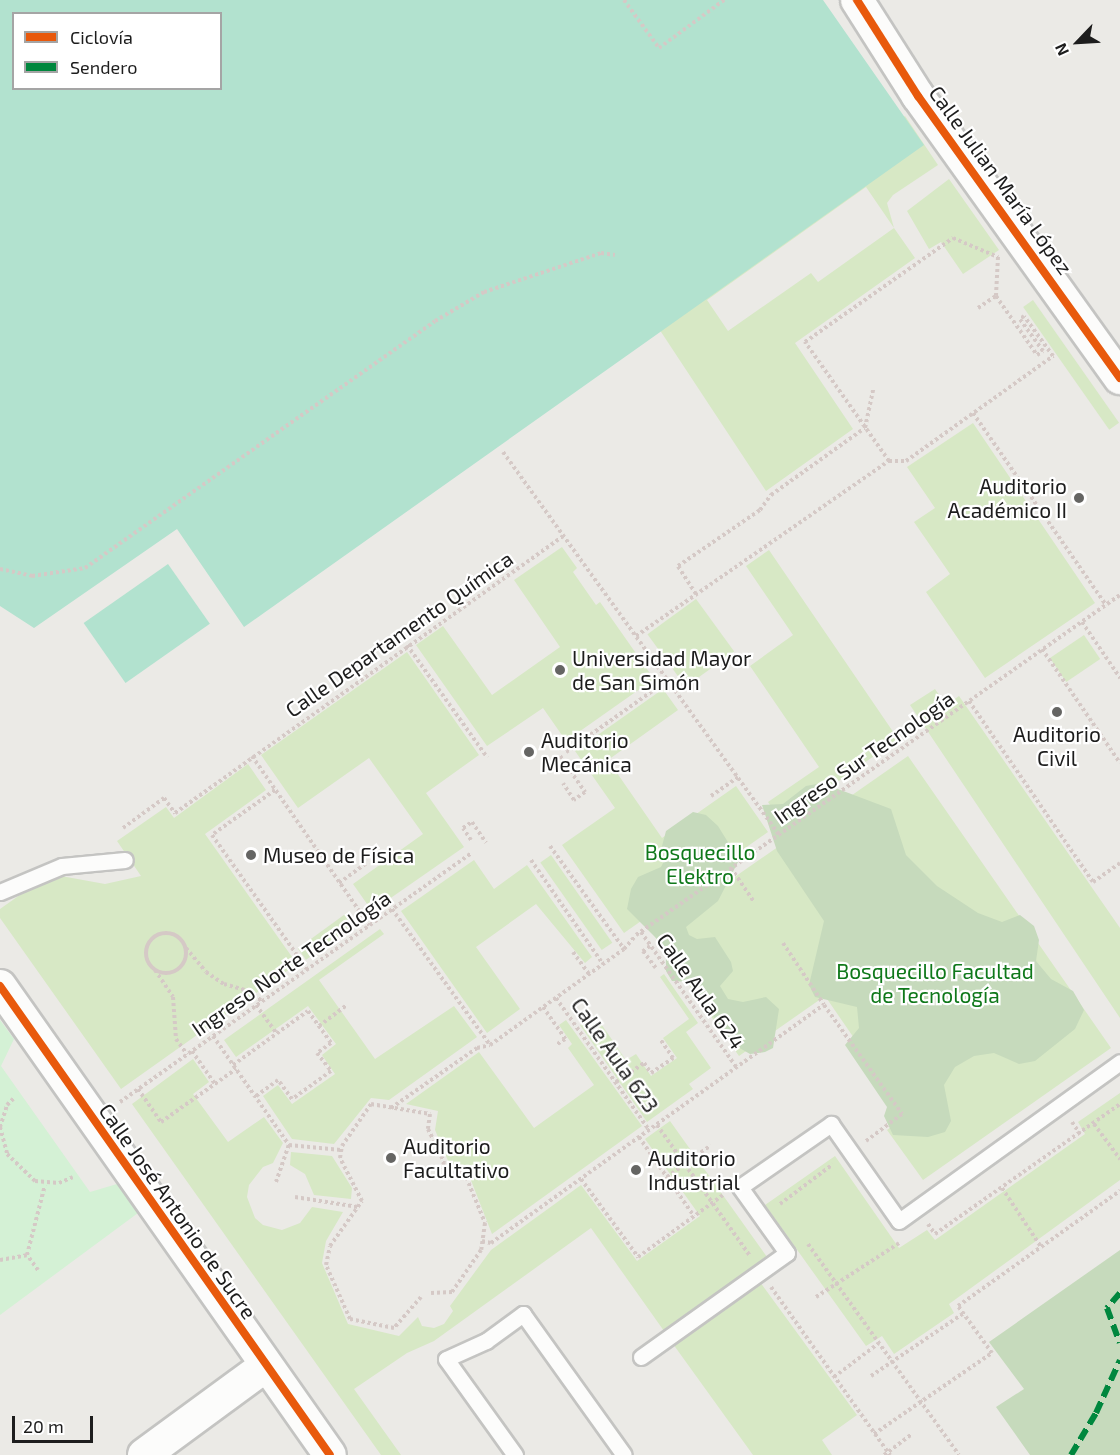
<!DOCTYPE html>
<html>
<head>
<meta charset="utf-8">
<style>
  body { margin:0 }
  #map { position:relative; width:1120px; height:1455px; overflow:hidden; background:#ebeae6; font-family:"Exo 2",sans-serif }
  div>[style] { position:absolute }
  .grass>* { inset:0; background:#d7e8c5; transform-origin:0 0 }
  .forest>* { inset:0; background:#c6dabc }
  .park>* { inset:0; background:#d4f1d5 }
  .pitch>* { inset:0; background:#b2e2cf; transform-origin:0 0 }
  .path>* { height:4px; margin-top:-2px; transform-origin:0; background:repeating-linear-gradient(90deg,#d5c9c6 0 3px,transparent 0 6px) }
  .path>.ring { margin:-2px; padding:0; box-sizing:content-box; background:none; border:4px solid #d5c9c6; border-radius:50% }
  .roads { filter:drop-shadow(2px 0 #c4c4c2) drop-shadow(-2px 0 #c4c4c2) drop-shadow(0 2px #c4c4c2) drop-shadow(0 -2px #c4c4c2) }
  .service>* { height:15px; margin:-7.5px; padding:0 7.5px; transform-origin:7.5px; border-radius:7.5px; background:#fcfcfb }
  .minor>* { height:32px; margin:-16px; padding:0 16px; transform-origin:16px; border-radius:16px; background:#fcfcfb }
  .quiet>* { height:6px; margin-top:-3px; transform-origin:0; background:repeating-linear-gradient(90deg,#00873e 0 12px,transparent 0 18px) }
  .cycleway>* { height:8px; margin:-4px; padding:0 4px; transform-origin:4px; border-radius:4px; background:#e8590c }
  .dots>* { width:16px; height:16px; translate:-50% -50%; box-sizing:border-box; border:3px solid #fff; border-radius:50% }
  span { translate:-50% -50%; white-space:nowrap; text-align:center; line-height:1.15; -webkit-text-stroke:4.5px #fff; paint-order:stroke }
  .street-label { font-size:21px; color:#1d1d1d }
  .poi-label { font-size:21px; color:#1d1d1d }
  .right { translate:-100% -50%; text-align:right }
  .left { translate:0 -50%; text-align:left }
  .park-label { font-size:21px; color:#0f781a }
  .legend { position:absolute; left:12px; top:12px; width:210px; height:78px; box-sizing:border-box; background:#fff; border:2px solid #a5a5a5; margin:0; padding:8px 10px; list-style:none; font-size:18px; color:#1d1d1d }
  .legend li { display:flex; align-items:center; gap:12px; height:30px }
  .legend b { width:30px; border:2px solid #a5a5a5 }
  .north { position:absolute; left:1048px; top:12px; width:60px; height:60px; -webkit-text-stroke:4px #fff; paint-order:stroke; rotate:245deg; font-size:16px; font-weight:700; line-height:24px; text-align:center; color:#1d1d1d }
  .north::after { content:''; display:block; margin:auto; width:21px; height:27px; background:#1d1d1d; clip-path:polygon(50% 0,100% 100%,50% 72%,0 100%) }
  .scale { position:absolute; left:12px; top:1416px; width:81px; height:27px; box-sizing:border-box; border:3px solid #1d1d1d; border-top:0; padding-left:8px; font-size:18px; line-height:21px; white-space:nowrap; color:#1d1d1d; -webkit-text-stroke:4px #fff; paint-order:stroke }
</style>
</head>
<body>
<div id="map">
  <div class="grass">
    <i style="clip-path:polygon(evenodd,905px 116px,938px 165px,893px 195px,887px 203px,894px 228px,915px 258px,795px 343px,853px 429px,766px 491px,638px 297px,905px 116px,866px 187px,894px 228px,818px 282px,811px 273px,728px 331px,707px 300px,866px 187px)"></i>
    <i style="clip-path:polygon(949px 179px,999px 250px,963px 274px,941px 242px,929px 249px,907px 211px)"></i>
    <i style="left:1033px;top:300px;width:150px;height:12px;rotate:55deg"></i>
    <i style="clip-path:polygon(973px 423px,1095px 603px,985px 678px,926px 592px,950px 574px,914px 522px,935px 508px,907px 467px)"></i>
    <i style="clip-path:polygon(562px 547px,577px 568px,573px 572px,596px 605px,600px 602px,654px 679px,566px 741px,543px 708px,487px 746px,416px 645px,443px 626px,492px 695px,560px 647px,514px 580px)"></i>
    <i style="clip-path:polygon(769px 550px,898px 739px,781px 822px,768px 802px,819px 767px,750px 666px,793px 635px,746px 566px)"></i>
    <i style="left:696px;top:599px;width:65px;height:60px;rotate:54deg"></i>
    <i style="left:1084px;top:635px;width:29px;height:41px;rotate:56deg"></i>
    <i style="clip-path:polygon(407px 652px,479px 755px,426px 793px,464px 847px,372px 911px,353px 884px,423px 834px,369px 758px,298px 808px,261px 755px)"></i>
    <i style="clip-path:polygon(663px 689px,678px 710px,608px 760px,662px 838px,736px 786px,768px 832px,624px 933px,562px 845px,615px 808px,575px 751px)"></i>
    <i style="clip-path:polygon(935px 689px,946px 705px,959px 696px,1120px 928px,1120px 1018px,910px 705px)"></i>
    <i style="clip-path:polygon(908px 756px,1111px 1048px,923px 1180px,887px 1130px,907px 1115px,825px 996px,739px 1056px,653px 934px)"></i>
    <i style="clip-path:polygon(248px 764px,266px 790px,205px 834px,297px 964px,121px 1089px,0 918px,0 909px,41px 880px,61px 876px,105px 884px,141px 876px,117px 841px,166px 807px,174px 818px)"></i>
    <i style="left:551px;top:855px;width:107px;height:13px;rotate:55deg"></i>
    <i style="clip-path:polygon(474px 860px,494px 889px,527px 865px,592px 957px,585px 963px,536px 904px,476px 947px,520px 1009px,487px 1033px,401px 911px)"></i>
    <i style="left:348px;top:912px;width:14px;height:62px;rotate:54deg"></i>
    <i style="clip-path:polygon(380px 929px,384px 934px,319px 980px,375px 1059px,454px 1006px,477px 1037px,389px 1100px,371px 1098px,334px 1144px,292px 1139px,263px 1096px,278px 1085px,292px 1104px,335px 1074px,322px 1055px,336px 1044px,308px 1006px,236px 1057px,224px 1040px)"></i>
    <i style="clip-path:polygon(664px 974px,698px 1023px,686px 1032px,711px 1068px,689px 1084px,693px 1089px,647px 1122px,580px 1025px,595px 1015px,626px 1060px,636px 1054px,651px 1076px,677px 1058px,663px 1038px,689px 1019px,660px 977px)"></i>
    <i style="clip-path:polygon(566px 1020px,642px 1126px,492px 1234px,465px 1165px,449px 1163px,435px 1130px,438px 1111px,406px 1104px,479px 1052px,534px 1128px,594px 1085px,568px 1048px,572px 1044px,559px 1025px)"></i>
    <i style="clip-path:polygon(193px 1059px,209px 1082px,193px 1094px,228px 1142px,264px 1117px,283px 1143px,273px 1163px,263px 1167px,249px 1185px,247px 1197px,255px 1218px,263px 1225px,282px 1230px,300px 1223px,312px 1207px,343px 1212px,326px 1241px,322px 1263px,348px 1324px,399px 1336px,418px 1317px,422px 1326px,434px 1328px,444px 1324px,453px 1311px,450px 1306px,491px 1250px,581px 1185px,637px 1261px,700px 1216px,645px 1139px,670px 1121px,767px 1257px,664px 1331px,591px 1228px,434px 1341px,407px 1353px,354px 1389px,401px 1455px,381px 1455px,132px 1104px)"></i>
    <i style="clip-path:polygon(1120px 1093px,1120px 1180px,949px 1304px,954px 1313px,894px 1354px,882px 1336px,866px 1346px,765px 1205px,835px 1156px,899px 1248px,927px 1230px,935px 1240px,1085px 1134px,1078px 1122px)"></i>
    <i style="clip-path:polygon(291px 1152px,332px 1156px,352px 1188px,351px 1199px,314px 1195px,305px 1174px,290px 1165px)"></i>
    <i style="clip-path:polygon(760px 1282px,857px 1415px,822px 1440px,832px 1455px,753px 1455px,673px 1344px)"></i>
  </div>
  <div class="forest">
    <i style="clip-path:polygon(822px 783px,891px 809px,906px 855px,937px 886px,978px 913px,1002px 922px,1020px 915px,1034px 926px,1039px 940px,1036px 961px,1051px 979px,1073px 991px,1084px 1010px,1075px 1029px,1035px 1061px,1019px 1064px,994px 1053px,974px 1056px,955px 1067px,944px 1085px,951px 1121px,945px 1132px,928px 1137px,893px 1135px,884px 1116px,887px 1107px,845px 1045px,859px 1028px,857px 1007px,815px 997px,809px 985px,824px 921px,777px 851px,762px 805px,783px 804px,806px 786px)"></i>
    <i style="clip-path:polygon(693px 812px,706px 815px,718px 826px,739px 860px,718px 901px,686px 927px,689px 935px,697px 939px,715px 937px,731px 962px,733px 971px,720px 986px,728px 999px,743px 1002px,766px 997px,779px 1009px,773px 1048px,765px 1052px,750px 1054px,731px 1043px,691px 982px,672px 981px,666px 971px,666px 948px,627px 909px,631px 889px,638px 877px,661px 867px,666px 857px,662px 846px,666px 831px)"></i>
    <i style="clip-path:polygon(1120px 1250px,1120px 1455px,1030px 1455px,996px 1407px,1024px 1389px,989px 1342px)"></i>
  </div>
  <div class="park">
    <i style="clip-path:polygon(0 1020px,14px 1039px,1px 1066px,90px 1192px,117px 1184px,138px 1213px,0 1315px)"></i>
  </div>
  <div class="pitch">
    <i style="clip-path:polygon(evenodd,0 0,823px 0,924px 145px,244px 627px,177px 529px,34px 628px,0 606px,0 0,14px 14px,220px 14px,220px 88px,14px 88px,14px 14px)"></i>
    <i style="left:168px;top:564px;width:73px;height:103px;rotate:55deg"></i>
  </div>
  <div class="path">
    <i style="left:624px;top:0;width:59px;rotate:53.9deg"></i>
    <i style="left:659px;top:48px;width:81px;rotate:-36.4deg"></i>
    <i style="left:996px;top:296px;width:72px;rotate:55.2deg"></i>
    <i style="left:1037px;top:355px;width:7px;rotate:-34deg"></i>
    <i style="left:1043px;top:351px;width:39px;rotate:-126deg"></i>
    <i style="left:978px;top:308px;width:22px;rotate:-34deg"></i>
    <i style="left:973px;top:413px;width:234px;rotate:55.3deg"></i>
    <i style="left:503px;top:452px;width:472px;rotate:54.2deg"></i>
    <i style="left:889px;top:461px;width:146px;rotate:-125.2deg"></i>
    <i style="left:805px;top:342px;width:181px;rotate:-35.1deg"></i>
    <i style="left:953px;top:238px;width:49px;rotate:22.9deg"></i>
    <i style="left:998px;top:257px;width:39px;rotate:93deg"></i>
    <i style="left:0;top:569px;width:33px;rotate:12deg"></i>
    <i style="left:32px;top:576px;width:54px;rotate:-8.6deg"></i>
    <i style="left:85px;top:568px;width:428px;rotate:-35.2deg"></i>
    <i style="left:435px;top:321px;width:57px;rotate:-30.6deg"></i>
    <i style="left:484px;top:292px;width:123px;rotate:-18.4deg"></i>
    <i style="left:601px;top:253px;width:14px;rotate:8deg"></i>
    <i style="left:696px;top:594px;width:33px;rotate:-123deg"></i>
    <i style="left:678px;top:566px;width:99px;rotate:-34.3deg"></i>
    <i style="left:760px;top:510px;width:19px;rotate:-54deg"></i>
    <i style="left:771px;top:495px;width:115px;rotate:-35.5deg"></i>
    <i style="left:865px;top:428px;width:40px;rotate:-78deg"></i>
    <i style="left:1082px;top:622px;width:68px;rotate:55.8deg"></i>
    <i style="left:636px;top:636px;width:308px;rotate:-34.7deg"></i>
    <i style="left:889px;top:461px;width:17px"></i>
    <i style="left:906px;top:461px;width:181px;rotate:-35.5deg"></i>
    <i style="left:1053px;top:356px;width:49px;rotate:-125.9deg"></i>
    <i style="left:1024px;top:316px;width:5px;rotate:143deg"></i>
    <i style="left:407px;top:645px;width:138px;rotate:54.5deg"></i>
    <i style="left:1042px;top:649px;width:138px;rotate:55.6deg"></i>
    <i style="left:969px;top:701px;width:219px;rotate:55.6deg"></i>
    <i style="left:1093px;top:882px;width:33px;rotate:-35deg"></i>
    <i style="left:566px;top:752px;width:125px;rotate:-35.2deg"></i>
    <i style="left:252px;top:756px;width:206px;rotate:55.3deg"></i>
    <i style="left:560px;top:756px;width:44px;rotate:55.2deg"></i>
    <i style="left:585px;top:792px;width:14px;rotate:144deg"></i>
    <i style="left:574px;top:800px;width:20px;rotate:-123deg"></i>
    <i style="left:275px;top:790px;width:77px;rotate:144.5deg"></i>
    <i style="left:212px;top:835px;width:164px;rotate:54.7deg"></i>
    <i style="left:711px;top:796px;width:33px;rotate:-35deg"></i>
    <i style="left:123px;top:828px;width:51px;rotate:-36.2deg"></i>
    <i style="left:164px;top:798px;width:19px;rotate:54deg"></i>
    <i style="left:175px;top:813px;width:478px;rotate:-35.5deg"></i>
    <i style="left:471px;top:840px;width:14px;rotate:-124deg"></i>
    <i style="left:463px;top:828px;width:11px;rotate:-34deg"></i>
    <i style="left:472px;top:822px;width:25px;rotate:56deg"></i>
    <i style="left:550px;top:846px;width:127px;rotate:54.3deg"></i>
    <i style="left:531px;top:860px;width:126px;rotate:55.3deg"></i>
    <i style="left:731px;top:868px;width:41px;rotate:55.9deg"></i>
    <i style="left:339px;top:883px;width:36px;rotate:-36deg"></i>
    <i style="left:392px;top:909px;width:168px;rotate:54.2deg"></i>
    <i style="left:641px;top:932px;width:166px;rotate:54.8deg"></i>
    <i class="ring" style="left:146px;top:933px;width:36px;height:36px"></i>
    <i style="left:783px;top:943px;width:74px;rotate:56.5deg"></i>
    <i style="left:650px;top:946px;width:9px;rotate:144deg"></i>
    <i style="left:643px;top:951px;width:21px;rotate:53deg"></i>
    <i style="left:186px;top:948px;width:31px;rotate:50deg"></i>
    <i style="left:206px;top:972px;width:22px;rotate:34deg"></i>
    <i style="left:224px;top:984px;width:26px;rotate:16deg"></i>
    <i style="left:249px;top:991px;width:16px;rotate:38deg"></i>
    <i style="left:573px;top:952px;width:27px;rotate:54deg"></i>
    <i style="left:155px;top:970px;width:32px;rotate:56deg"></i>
    <i style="left:173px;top:997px;width:42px;rotate:85.9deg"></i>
    <i style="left:176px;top:1039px;width:19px;rotate:54deg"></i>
    <i style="left:556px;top:998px;width:161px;rotate:54.8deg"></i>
    <i style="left:256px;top:1005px;width:36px;rotate:54deg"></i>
    <i style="left:543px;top:1007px;width:39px;rotate:55deg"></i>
    <i style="left:565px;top:1039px;width:11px;rotate:146deg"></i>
    <i style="left:319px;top:1026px;width:35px;rotate:-37deg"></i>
    <i style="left:213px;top:1036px;width:133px;rotate:55.1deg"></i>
    <i style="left:289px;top:1145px;width:52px;rotate:5.5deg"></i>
    <i style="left:192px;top:1051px;width:40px;rotate:55.1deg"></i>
    <i style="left:233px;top:1065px;width:92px;rotate:-35.8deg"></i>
    <i style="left:308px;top:1011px;width:39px;rotate:54deg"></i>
    <i style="left:331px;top:1043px;width:17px;rotate:144deg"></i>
    <i style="left:317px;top:1053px;width:23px;rotate:52deg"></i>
    <i style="left:331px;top:1071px;width:48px;rotate:144.3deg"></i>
    <i style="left:292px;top:1099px;width:24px;rotate:-126deg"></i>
    <i style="left:278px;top:1080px;width:29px;rotate:144deg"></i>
    <i style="left:616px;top:1082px;width:34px;rotate:-34deg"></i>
    <i style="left:644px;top:1063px;width:12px;rotate:55deg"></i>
    <i style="left:651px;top:1073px;width:27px;rotate:-34deg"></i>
    <i style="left:673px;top:1058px;width:22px;rotate:-124deg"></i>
    <i style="left:138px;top:1089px;width:40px;rotate:55.1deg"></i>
    <i style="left:161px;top:1122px;width:92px;rotate:-35.2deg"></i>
    <i style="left:120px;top:1102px;width:431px;rotate:-35.3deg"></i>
    <i style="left:391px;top:1108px;width:105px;rotate:-34.9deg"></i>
    <i style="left:477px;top:1048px;width:13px;rotate:-13deg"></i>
    <i style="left:490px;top:1045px;width:165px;rotate:-35.6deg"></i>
    <i style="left:624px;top:949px;width:18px;rotate:-49deg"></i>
    <i style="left:636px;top:935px;width:591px;rotate:-35.09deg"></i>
    <i style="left:1072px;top:1122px;width:14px;rotate:56deg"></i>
    <i style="left:1094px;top:1124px;width:44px;rotate:53.4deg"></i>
    <i style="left:657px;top:1125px;width:161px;rotate:54.6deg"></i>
    <i style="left:0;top:1127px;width:28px;rotate:75deg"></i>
    <i style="left:7px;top:1154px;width:39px;rotate:44deg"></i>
    <i style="left:35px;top:1181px;width:24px;rotate:5deg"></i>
    <i style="left:59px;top:1183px;width:15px;rotate:-23deg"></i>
    <i style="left:0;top:1127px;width:23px;rotate:-72deg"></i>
    <i style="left:7px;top:1105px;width:11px;rotate:-45deg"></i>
    <i style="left:639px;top:1137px;width:96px;rotate:55.2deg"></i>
    <i style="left:667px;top:1177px;width:54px;rotate:-36deg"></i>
    <i style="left:581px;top:1179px;width:97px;rotate:53.8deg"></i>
    <i style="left:638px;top:1257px;width:105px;rotate:-36.1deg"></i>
    <i style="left:276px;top:1182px;width:39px;rotate:-71deg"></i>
    <i style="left:1002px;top:1188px;width:71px;rotate:56.5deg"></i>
    <i style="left:295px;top:1197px;width:64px;rotate:9deg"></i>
    <i style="left:780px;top:1204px;width:66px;rotate:-37deg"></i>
    <i style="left:928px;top:1224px;width:12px;rotate:55deg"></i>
    <i style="left:935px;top:1234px;width:226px;rotate:-35.1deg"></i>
    <i style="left:482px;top:1241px;width:9px;rotate:13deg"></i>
    <i style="left:491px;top:1243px;width:409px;rotate:-35.6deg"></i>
    <i style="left:824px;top:1005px;width:134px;rotate:54.4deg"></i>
    <i style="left:902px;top:1114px;width:45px;rotate:143.1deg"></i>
    <i style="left:808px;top:1244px;width:259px;rotate:54.4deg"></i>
    <i style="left:0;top:1260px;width:27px;rotate:-10deg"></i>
    <i style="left:38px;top:1270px;width:19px;rotate:-126deg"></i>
    <i style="left:27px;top:1255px;width:72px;rotate:-75.6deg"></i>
    <i style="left:771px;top:1287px;width:206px;rotate:54.7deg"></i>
    <i style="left:421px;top:1297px;width:41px;rotate:131.1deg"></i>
    <i style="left:394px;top:1328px;width:45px;rotate:-168.4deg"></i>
    <i style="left:350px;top:1319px;width:59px;rotate:-114deg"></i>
    <i style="left:326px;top:1265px;width:19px;rotate:-78deg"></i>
    <i style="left:330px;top:1246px;width:55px;rotate:-54.6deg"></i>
    <i style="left:362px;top:1201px;width:48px;rotate:-117.1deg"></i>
    <i style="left:340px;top:1158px;width:12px;rotate:-81deg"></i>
    <i style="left:342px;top:1146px;width:51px;rotate:-55.4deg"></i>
    <i style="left:371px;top:1104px;width:60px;rotate:9.6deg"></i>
    <i style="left:430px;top:1114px;width:15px;rotate:98deg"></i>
    <i style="left:428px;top:1129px;width:37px;rotate:64deg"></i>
    <i style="left:444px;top:1162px;width:7px;rotate:106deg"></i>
    <i style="left:442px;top:1169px;width:22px;rotate:8deg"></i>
    <i style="left:464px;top:1172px;width:55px;rotate:67.6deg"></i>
    <i style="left:485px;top:1223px;width:27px;rotate:98deg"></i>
    <i style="left:481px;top:1250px;width:51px;rotate:124.6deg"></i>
    <i style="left:452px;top:1292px;width:21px;rotate:177deg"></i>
    <i style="left:816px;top:1297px;width:99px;rotate:-33deg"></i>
    <i style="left:871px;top:1376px;width:112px;rotate:-34.1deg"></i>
    <i style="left:834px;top:1377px;width:56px;rotate:-37.1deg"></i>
    <i style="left:874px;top:1434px;width:143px;rotate:-34.5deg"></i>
    <i style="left:992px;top:1353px;width:58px;rotate:-125.9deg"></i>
    <i style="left:958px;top:1306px;width:199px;rotate:-35.4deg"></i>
    <i style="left:884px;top:1455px;width:34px;rotate:-37deg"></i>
  </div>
  <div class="roads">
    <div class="service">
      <i style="left:0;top:892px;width:67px;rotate:-22.8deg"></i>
      <i style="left:62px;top:866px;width:63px;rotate:-5.4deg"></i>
      <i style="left:641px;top:1357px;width:179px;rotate:-35.5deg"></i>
      <i style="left:787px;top:1253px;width:81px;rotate:-125.5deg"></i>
      <i style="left:740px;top:1187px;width:111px;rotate:-34.7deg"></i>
      <i style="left:831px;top:1124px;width:118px;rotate:55deg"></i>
      <i style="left:899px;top:1221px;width:272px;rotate:-35.7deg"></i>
      <i style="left:515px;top:1455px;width:118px;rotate:-125.7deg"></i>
      <i style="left:446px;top:1359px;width:44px;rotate:-24.2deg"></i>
      <i style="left:486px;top:1341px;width:46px;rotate:-36.1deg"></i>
      <i style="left:523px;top:1314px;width:173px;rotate:54.4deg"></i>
    </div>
    <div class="minor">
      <i style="left:857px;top:0;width:114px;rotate:57.6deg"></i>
      <i style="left:918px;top:96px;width:347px;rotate:54.4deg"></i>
      <i style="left:0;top:986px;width:573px;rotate:54.87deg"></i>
      <i style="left:144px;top:1455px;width:149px;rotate:-36.3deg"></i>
    </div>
  </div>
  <div class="quiet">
    <i style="left:1120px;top:1293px;width:20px;rotate:131deg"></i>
    <i style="left:1107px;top:1308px;width:37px;rotate:70deg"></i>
    <i style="left:1071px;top:1455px;width:49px;rotate:-59.2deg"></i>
    <i style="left:1096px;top:1413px;width:58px;rotate:-65.6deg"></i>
  </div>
  <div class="cycleway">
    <i style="left:857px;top:0;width:114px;rotate:57.6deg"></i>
    <i style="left:918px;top:96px;width:347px;rotate:54.4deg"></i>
    <i style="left:0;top:986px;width:573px;rotate:54.87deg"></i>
  </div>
  <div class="dots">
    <i style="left:1079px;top:498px;background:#656563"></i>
    <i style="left:560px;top:670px;background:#656563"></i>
    <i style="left:1057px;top:712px;background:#656563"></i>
    <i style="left:529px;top:752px;background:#656563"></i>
    <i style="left:251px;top:855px;background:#656563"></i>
    <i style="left:391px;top:1158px;background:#656563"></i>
    <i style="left:636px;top:1170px;background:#656563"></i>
  </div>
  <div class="street-label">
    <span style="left:1001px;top:180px;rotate:54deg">Calle Julian María López</span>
    <span style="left:399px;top:634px;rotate:-35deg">Calle Departamento Química</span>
    <span style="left:864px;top:757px;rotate:-35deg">Ingreso Sur Tecnología</span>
    <span style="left:291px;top:963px;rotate:-35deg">Ingreso Norte Tecnología</span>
    <span style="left:701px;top:991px;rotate:55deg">Calle Aula 624</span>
    <span style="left:615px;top:1055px;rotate:55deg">Calle Aula 623</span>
    <span style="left:178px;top:1211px;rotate:55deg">Calle José Antonio de Sucre</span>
  </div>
  <div class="poi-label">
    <span class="right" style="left:1067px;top:498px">Auditorio<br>Académico II</span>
    <span class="left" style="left:572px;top:670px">Universidad Mayor<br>de San Simón</span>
    <span style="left:1057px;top:746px">Auditorio<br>Civil</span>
    <span class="left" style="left:541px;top:752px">Auditorio<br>Mecánica</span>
    <span class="left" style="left:263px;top:855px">Museo de Física</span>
    <span class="left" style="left:403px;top:1158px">Auditorio<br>Facultativo</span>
    <span class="left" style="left:648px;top:1170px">Auditorio<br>Industrial</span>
  </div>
  <div class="park-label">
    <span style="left:700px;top:864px">Bosquecillo<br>Elektro</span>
    <span style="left:935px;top:983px">Bosquecillo Facultad<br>de Tecnología</span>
  </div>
  <ul class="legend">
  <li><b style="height:8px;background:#e8590c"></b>Ciclovía</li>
  <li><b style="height:8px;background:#00873e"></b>Sendero</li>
  </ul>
  <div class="north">N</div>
  <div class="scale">20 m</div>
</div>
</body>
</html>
